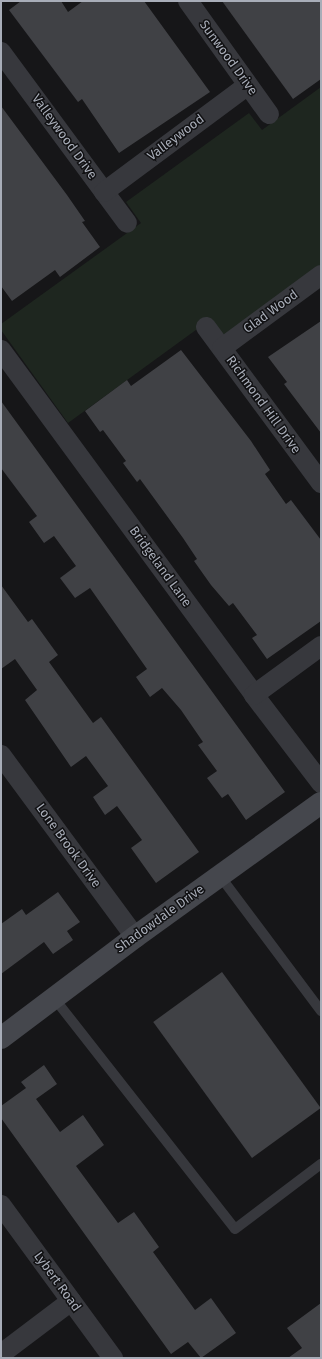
<!DOCTYPE html>
<html>
<head>
<meta charset="utf-8">
<style>
  body { margin:0 }
  #map { position:relative; width:322px; height:1359px; overflow:hidden; background:#161618; font-family:"Fira Sans",sans-serif }
  div>[style] { position:absolute }
  .green>* { inset:0; background:#1e261f }
  .building>* { inset:0; background:#404145; transform-origin:0 0 }
  .lane>* { height:10px; margin:-5px; padding:0 5px; transform-origin:5px; border-radius:5px; background:#37383d }
  .street>* { height:20px; margin:-10px; padding:0 10px; transform-origin:10px; border-radius:10px; background:#37383d }
  .secondary>* { height:22px; margin:-11px; padding:0 11px; transform-origin:11px; border-radius:11px; background:#45474d }
  span { translate:-50% -50%; white-space:nowrap; text-align:center; line-height:1.15; -webkit-text-stroke:3px #111113; paint-order:stroke }
  .street-label { font-size:13px; color:#a8adb8 }
  .frame { position:absolute; inset:0; border:2px solid #a8adb8; pointer-events:none }
</style>
</head>
<body>
<div id="map">
  <div class="green">
    <i style="clip-path:polygon(321px 87px,321px 265px,223px 336px,211px 319px,68px 423px,1px 330px,1px 324px,141px 223px,126px 202px,249px 113px,262px 130px)"></i>
  </div>
  <div class="building">
    <i style="clip-path:polygon(21px 1px,61px 1px,68px 12px,83px 1px,144px 1px,210px 92px,119px 153px,82px 99px,78px 102px,9px 10px)"></i>
    <i style="clip-path:polygon(222px 1px,321px 1px,321px 79px,293px 99px)"></i>
    <i style="clip-path:polygon(1px 106px,67px 195px,85px 221px,82px 222px,100px 247px,60px 277px,55px 270px,12px 301px,1px 286px)"></i>
    <i style="clip-path:polygon(321px 321px,321px 433px,284px 384px,287px 382px,268px 357px)"></i>
    <i style="clip-path:polygon(181px 350px,251px 441px,270px 470px,265px 474px,286px 504px,291px 500px,321px 540px,321px 621px,267px 659px,252px 638px,257px 635px,233px 603px,229px 606px,211px 585px,194px 561px,197px 559px,183px 538px,140px 479px,137px 482px,123px 463px,126px 461px,103px 430px,100px 432px,85px 411px,127px 380px,131px 386px)"></i>
    <i style="clip-path:polygon(1px 401px,285px 792px,246px 820px,228px 794px,222px 798px,207px 778px,217px 771px,198px 745px,203px 742px,181px 710px,162px 688px,150px 697px,136px 677px,147px 669px,90px 588px,75px 598px,60px 578px,76px 566px,54px 536px,44px 543px,29px 522px,37px 516px,1px 468px)"></i>
    <i style="clip-path:polygon(1px 585px,28px 622px,32px 619px,58px 655px,49px 662px,93px 723px,101px 717px,199px 852px,156px 883px,131px 848px,142px 840px,117px 806px,105px 815px,93px 797px,108px 786px,86px 756px,71px 767px,25px 700px,37px 690px,15px 659px,1px 669px)"></i>
    <i style="clip-path:polygon(58px 892px,80px 922px,67px 931px,73px 940px,53px 954px,44px 942px,1px 974px,1px 924px,22px 909px,26px 915px)"></i>
    <i style="left:222px;top:972px;width:168px;height:85px;rotate:54deg"></i>
    <i style="clip-path:polygon(44px 1065px,57px 1084px,36px 1099px,60px 1132px,83px 1115px,104px 1145px,76px 1166px,118px 1223px,134px 1212px,159px 1247px,153px 1252px,195px 1310px,211px 1298px,236px 1333px,201px 1358px,188px 1342px,171px 1354px,1px 1118px,1px 1106px,26px 1088px,21px 1082px)"></i>
    <i style="clip-path:polygon(321px 1303px,321px 1358px,288px 1358px,302px 1348px,287px 1328px)"></i>
  </div>
  <div class="lane">
    <i style="left:220px;top:876px;width:169px;rotate:53.2deg"></i>
    <i style="left:54px;top:998px;width:293px;rotate:51.9deg"></i>
    <i style="left:235px;top:1229px;width:108px;rotate:-37.1deg"></i>
  </div>
  <div class="street">
    <i style="left:188px;top:1px;width:139px;rotate:54.4deg"></i>
    <i style="left:1px;top:52px;width:212px;rotate:53.6deg"></i>
    <i style="left:104px;top:192px;width:179px;rotate:-36.6deg"></i>
    <i style="left:206px;top:327px;width:194px;rotate:53.6deg"></i>
    <i style="left:222px;top:348px;width:123px;rotate:-36.4deg"></i>
    <i style="left:1px;top:350px;width:428px;rotate:53.7deg"></i>
    <i style="left:254px;top:695px;width:111px;rotate:52.7deg"></i>
    <i style="left:254px;top:695px;width:83px;rotate:-36.2deg"></i>
    <i style="left:1px;top:755px;width:226px;rotate:53.6deg"></i>
    <i style="left:1px;top:1205px;width:190px;rotate:53.8deg"></i>
    <i style="left:1px;top:1354px;width:88px;rotate:-37.1deg"></i>
  </div>
  <div class="secondary">
    <i style="left:1px;top:1038px;width:168px;rotate:-37deg"></i>
    <i style="left:135px;top:937px;width:229px;rotate:-35.8deg"></i>
  </div>
  <div class="street-label">
    <span style="left:228px;top:58px;rotate:54deg">Sunwood Drive</span>
    <span style="left:64px;top:137px;rotate:54deg">Valleywood Drive</span>
    <span style="left:176px;top:138px;rotate:-37deg">Valleywood</span>
    <span style="left:271px;top:312px;rotate:-36deg">Glad Wood</span>
    <span style="left:263px;top:405px;rotate:54deg">Richmond Hill Drive</span>
    <span style="left:160px;top:567px;rotate:54deg">Bridgeland Lane</span>
    <span style="left:68px;top:846px;rotate:54deg">Lone Brook Drive</span>
    <span style="left:160px;top:919px;rotate:-36deg">Shadowdale Drive</span>
    <span style="left:57px;top:1282px;rotate:54deg">Lybert Road</span>
  </div>
  <div class="frame"></div>
</div>
</body>
</html>
